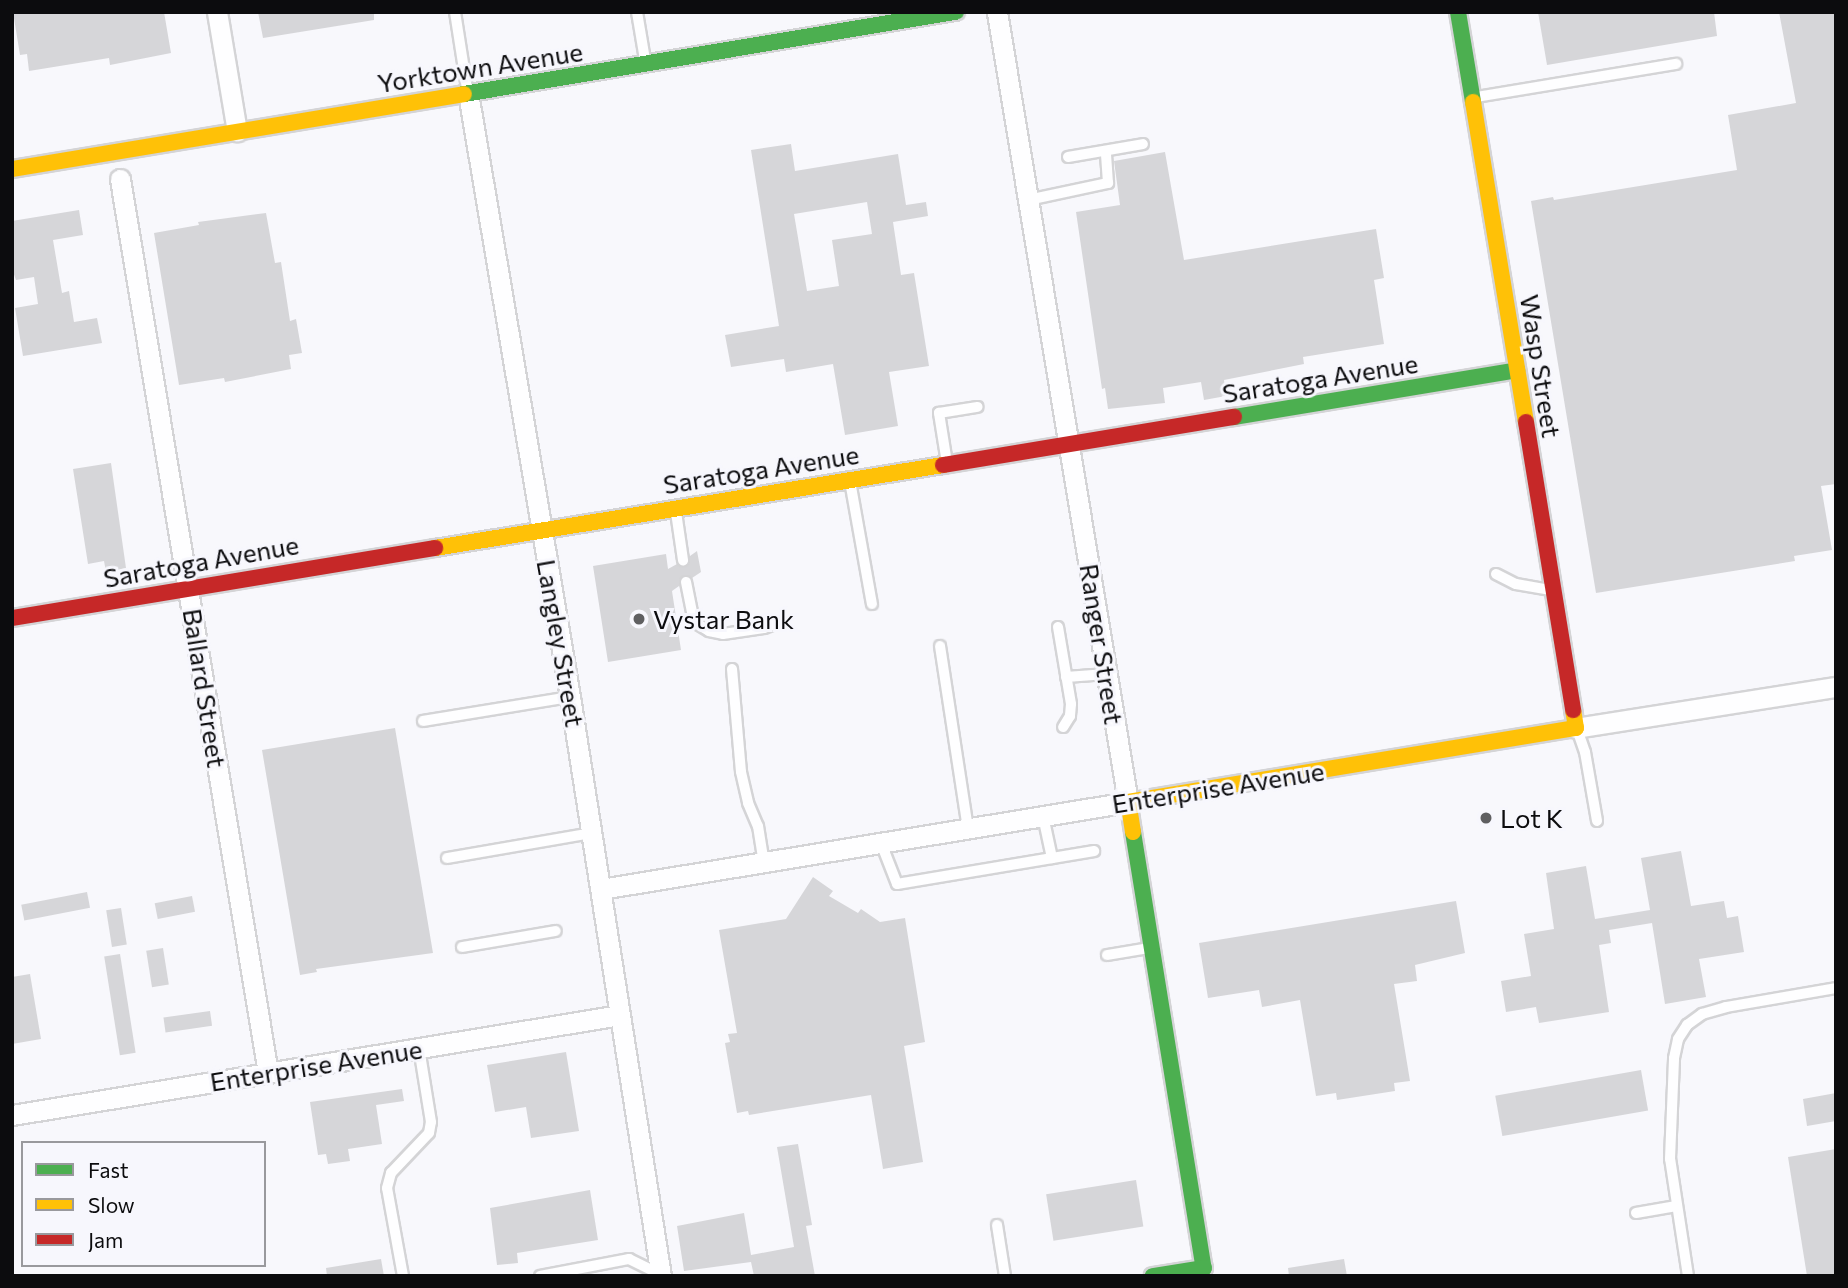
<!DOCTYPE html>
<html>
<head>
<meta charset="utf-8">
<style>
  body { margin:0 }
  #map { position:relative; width:1848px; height:1288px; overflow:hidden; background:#f8f8fc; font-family:Commissioner,sans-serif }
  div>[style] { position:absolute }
  .building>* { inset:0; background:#d6d6d9; transform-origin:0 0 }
  .roads { filter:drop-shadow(2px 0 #d4d4d6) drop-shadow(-2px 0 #d4d4d6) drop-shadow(0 2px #d4d4d6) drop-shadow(0 -2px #d4d4d6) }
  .lane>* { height:10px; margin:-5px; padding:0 5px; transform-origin:5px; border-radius:5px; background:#fefeff }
  .street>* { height:19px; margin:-9.5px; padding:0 9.5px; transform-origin:9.5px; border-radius:9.5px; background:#fefeff }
  .fast>* { height:16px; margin:-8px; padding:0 8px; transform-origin:8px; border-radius:8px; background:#4caf50 }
  .slow>* { height:16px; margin:-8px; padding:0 8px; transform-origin:8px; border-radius:8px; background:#ffc107 }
  .jam>* { height:16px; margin:-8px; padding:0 8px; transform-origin:8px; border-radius:8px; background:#c62828 }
  .dots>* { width:19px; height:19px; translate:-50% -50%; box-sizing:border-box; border:4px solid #f7f7fd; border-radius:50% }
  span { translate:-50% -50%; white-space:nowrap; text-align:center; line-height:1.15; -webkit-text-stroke:6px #f7f7fd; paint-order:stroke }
  .street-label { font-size:26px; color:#0c0c0e }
  .poi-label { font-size:26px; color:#0c0c0e }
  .left { translate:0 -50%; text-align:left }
  .frame { position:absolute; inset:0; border:14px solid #0c0c0e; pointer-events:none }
  .legend { position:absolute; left:21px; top:1141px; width:245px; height:126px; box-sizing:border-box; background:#f7f7fd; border:2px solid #99999d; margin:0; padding:9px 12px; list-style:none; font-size:21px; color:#0c0c0e }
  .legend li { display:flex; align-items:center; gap:14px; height:35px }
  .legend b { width:35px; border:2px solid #99999d }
</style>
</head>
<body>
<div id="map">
  <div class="building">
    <i style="clip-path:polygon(13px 12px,164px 12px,171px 53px,110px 65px,109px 58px,29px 71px,27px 54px,20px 55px)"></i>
    <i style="clip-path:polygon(258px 12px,374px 12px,374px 20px,263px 38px)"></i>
    <i style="clip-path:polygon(1538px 12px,1714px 12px,1717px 36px,1547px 65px)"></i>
    <i style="clip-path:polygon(1779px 12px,1836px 12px,1836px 484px,1821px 486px,1832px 550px,1794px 556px,1795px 561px,1596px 593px,1531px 201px,1553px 197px,1554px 200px,1737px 170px,1728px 115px,1796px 103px)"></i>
    <i style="clip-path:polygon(evenodd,791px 144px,795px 171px,898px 154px,906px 205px,926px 202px,928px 216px,893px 222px,901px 275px,914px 273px,929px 366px,889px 372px,898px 426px,845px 435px,833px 364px,786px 372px,784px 359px,731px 367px,725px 335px,779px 326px,751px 150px,791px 144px,867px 202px,872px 234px,832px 240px,839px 286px,807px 291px,794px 214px,867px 202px)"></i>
    <i style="clip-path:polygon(1165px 152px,1184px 260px,1376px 229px,1384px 278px,1374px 280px,1384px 344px,1303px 357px,1304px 364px,1224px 380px,1226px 396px,1204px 400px,1201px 382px,1163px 388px,1165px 403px,1108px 409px,1105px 388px,1102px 389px,1076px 212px,1120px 205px,1114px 161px)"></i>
    <i style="clip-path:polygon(79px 210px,83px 235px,53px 240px,62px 293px,69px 291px,74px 322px,97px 318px,102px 343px,23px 356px,15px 308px,38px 304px,34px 277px,16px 280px,12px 269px,12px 221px)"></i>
    <i style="clip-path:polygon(266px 213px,275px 263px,281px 262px,290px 321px,296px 319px,302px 353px,289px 355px,291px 369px,225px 382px,224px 378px,179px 385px,154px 233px,199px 225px,198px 222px)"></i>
    <i style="clip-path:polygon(111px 463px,126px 568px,106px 572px,104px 561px,88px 564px,73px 469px)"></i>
    <i style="clip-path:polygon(697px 551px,701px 572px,692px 578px,682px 576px,679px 586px,672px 591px,681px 650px,608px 662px,593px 566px,666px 554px,668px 569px,677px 564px,683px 567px,690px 563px,690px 556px)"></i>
    <i style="clip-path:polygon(395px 728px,433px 953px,316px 969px,317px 972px,300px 975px,262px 750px)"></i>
    <i style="clip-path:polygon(1681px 851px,1691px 906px,1724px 901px,1727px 918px,1738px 916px,1744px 952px,1699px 959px,1706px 997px,1665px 1004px,1652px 923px,1609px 930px,1611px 943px,1599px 945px,1609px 1012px,1539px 1023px,1536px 1007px,1506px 1012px,1501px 981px,1531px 976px,1524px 934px,1554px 929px,1546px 873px,1586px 866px,1595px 919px,1650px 910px,1641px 858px)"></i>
    <i style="clip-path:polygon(813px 877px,833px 891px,829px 896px,858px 913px,861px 909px,880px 922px,905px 918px,925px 1042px,904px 1046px,923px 1162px,883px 1169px,871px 1095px,749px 1115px,748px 1111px,737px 1113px,725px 1043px,730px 1042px,728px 1034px,737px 1033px,719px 930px,786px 919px)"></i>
    <i style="left:87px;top:892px;width:16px;height:67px;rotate:79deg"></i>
    <i style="left:192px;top:896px;width:16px;height:38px;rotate:79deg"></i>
    <i style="clip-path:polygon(1456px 901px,1465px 953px,1415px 965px,1417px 981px,1394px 984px,1410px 1081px,1394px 1083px,1395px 1091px,1337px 1100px,1336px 1093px,1316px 1096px,1300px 1000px,1262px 1007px,1259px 990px,1208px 998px,1199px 943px)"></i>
    <i style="left:121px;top:908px;width:37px;height:15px;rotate:81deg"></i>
    <i style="left:163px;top:948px;width:37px;height:17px;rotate:81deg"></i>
    <i style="left:120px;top:954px;width:100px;height:16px;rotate:81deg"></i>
    <i style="clip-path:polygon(30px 974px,41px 1039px,12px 1044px,12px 977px)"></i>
    <i style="left:210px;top:1011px;width:15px;height:47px;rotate:82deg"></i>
    <i style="clip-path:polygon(566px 1052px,579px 1131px,531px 1138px,526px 1107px,495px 1112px,487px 1065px)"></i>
    <i style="left:1641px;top:1070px;width:41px;height:148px;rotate:80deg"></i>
    <i style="clip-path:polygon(402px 1089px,404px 1101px,376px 1105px,382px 1144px,348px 1149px,350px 1161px,328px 1164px,326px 1154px,318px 1155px,310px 1102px)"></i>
    <i style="clip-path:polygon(1836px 1093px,1836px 1121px,1807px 1126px,1803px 1099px)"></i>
    <i style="clip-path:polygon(798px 1144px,812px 1225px,806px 1226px,815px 1276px,754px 1276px,751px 1262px,684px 1271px,677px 1226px,744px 1213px,751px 1255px,794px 1247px,777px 1147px)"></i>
    <i style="clip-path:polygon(1836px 1149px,1836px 1276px,1807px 1276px,1788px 1157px)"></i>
    <i style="left:1136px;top:1180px;width:47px;height:91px;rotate:81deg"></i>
    <i style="clip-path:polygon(590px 1190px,598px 1240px,517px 1253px,518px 1263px,497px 1265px,490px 1208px)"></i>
    <i style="clip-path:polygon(381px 1259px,384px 1276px,327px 1276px,326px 1268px)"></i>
    <i style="clip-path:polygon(1344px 1259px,1347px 1276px,1289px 1276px,1288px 1268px)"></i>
  </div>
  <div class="roads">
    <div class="lane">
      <i style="left:455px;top:12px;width:78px;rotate:81.1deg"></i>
      <i style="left:637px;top:12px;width:49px;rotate:80.5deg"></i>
      <i style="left:1476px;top:97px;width:203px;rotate:-9.4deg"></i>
      <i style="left:1068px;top:157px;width:76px;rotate:-9.8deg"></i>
      <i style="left:1028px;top:200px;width:82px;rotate:-12deg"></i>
      <i style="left:1108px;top:183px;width:32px;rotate:-94deg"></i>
      <i style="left:947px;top:463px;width:51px;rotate:-99.1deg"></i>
      <i style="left:939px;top:413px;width:39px;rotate:-9deg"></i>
      <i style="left:850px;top:481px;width:125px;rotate:79.9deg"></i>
      <i style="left:676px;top:512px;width:49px;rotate:81.7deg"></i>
      <i style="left:1496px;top:574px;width:22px;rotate:27deg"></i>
      <i style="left:1516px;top:584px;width:34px;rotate:10deg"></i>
      <i style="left:686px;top:582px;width:41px;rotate:78.7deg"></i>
      <i style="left:694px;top:622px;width:17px;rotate:31deg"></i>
      <i style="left:709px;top:631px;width:14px;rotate:12deg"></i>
      <i style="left:723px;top:634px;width:41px;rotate:-8.3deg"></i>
      <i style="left:764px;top:628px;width:16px;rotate:-22deg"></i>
      <i style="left:1058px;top:627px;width:78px;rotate:80.4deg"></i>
      <i style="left:1071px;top:704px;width:12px;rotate:95deg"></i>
      <i style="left:1070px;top:716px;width:13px;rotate:122deg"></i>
      <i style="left:940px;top:646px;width:184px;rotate:81.3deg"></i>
      <i style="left:732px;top:669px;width:103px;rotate:85deg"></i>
      <i style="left:741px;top:772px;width:32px;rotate:77deg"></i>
      <i style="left:748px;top:803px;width:25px;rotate:67deg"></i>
      <i style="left:758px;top:826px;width:36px;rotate:81deg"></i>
      <i style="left:1066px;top:677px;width:41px;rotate:-4.2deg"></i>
      <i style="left:423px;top:721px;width:149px;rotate:-9.3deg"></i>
      <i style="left:1577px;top:729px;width:24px;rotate:71deg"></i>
      <i style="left:1585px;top:752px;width:70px;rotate:80.1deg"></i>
      <i style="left:1043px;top:816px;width:43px;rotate:77.9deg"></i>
      <i style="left:881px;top:843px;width:44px;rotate:68.7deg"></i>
      <i style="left:897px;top:884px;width:200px;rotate:-9.5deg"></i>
      <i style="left:447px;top:858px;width:147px;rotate:-9.8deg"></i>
      <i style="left:462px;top:947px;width:95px;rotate:-9.7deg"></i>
      <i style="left:1107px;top:955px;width:43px;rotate:-9.5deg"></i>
      <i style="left:1636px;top:1213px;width:41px;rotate:-9.9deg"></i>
      <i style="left:997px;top:1225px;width:52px;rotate:81.1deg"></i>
      <i style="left:403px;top:1276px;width:89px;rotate:-100.3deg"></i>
      <i style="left:387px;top:1188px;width:16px;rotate:-75deg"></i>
      <i style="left:391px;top:1173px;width:55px;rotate:-46.5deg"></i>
      <i style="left:429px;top:1133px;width:11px;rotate:-80deg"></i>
      <i style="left:431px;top:1122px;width:75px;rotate:-99.2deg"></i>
      <i style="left:540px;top:1276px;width:91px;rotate:-10.8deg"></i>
      <i style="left:629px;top:1259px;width:34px;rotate:26deg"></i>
      <i style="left:1688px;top:1276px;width:118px;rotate:-98.7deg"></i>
      <i style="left:1670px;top:1159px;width:101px;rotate:-87.7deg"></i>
      <i style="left:1674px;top:1058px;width:19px;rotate:-78deg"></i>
      <i style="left:1678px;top:1039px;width:17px;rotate:-57deg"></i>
      <i style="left:1687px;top:1025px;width:19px;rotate:-36deg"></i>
      <i style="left:1702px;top:1014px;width:25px;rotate:-16deg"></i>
      <i style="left:1726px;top:1007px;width:112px;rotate:-9.8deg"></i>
    </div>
    <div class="street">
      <i style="left:217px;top:12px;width:121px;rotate:80.5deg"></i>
      <i style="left:468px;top:93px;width:613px;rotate:80.41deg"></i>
      <i style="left:570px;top:697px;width:586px;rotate:81.07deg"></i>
      <i style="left:120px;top:179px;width:906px;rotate:80.6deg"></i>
      <i style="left:1576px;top:728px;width:263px;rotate:-9deg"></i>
      <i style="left:601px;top:889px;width:534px;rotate:-9.37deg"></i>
      <i style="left:1128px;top:802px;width:801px;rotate:-99.42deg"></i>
      <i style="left:12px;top:1115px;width:616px;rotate:-9.34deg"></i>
    </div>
    <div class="fast">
      <i style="left:1458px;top:12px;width:91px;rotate:80.5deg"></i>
      <i style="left:464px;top:94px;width:499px;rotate:-9.5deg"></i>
      <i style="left:1234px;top:417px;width:287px;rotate:-9.4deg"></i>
      <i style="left:1133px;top:832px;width:442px;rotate:80.8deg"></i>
      <i style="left:1204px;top:1268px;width:52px;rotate:171.1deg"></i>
    </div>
    <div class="slow">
      <i style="left:1473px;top:102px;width:324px;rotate:80.6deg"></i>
      <i style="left:12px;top:169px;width:458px;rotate:-9.4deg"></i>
      <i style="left:435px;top:548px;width:515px;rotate:-9.28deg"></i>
      <i style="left:1133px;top:832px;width:30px;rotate:-99deg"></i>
      <i style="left:1128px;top:802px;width:454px;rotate:-9.4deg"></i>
      <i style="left:1576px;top:728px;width:18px;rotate:-99deg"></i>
    </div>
    <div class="jam">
      <i style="left:1526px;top:422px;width:292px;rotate:80.7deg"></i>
      <i style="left:943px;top:465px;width:295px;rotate:-9.4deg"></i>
      <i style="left:12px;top:618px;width:429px;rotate:-9.4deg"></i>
    </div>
  </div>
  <div class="dots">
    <i style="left:639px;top:619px;background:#5f5f61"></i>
    <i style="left:1486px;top:818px;background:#5f5f61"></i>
  </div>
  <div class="street-label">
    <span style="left:480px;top:67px;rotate:-9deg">Yorktown Avenue</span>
    <span style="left:1541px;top:366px;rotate:81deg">Wasp Street</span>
    <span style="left:1320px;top:378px;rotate:-9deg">Saratoga Avenue</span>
    <span style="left:761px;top:469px;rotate:-9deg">Saratoga Avenue</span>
    <span style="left:201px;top:561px;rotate:-10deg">Saratoga Avenue</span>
    <span style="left:561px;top:643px;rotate:80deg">Langley Street</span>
    <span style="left:1102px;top:644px;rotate:81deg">Ranger Street</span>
    <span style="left:205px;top:688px;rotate:81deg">Ballard Street</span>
    <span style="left:1218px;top:787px;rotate:-9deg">Enterprise Avenue</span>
    <span style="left:316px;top:1065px;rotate:-9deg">Enterprise Avenue</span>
  </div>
  <div class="poi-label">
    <span class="left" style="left:653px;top:619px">Vystar Bank</span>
    <span class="left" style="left:1500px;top:818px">Lot K</span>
  </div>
  <div class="frame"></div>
  <ul class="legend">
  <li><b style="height:9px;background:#4caf50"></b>Fast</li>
  <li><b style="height:9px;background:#ffc107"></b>Slow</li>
  <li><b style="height:9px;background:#c62828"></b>Jam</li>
  </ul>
</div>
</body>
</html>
